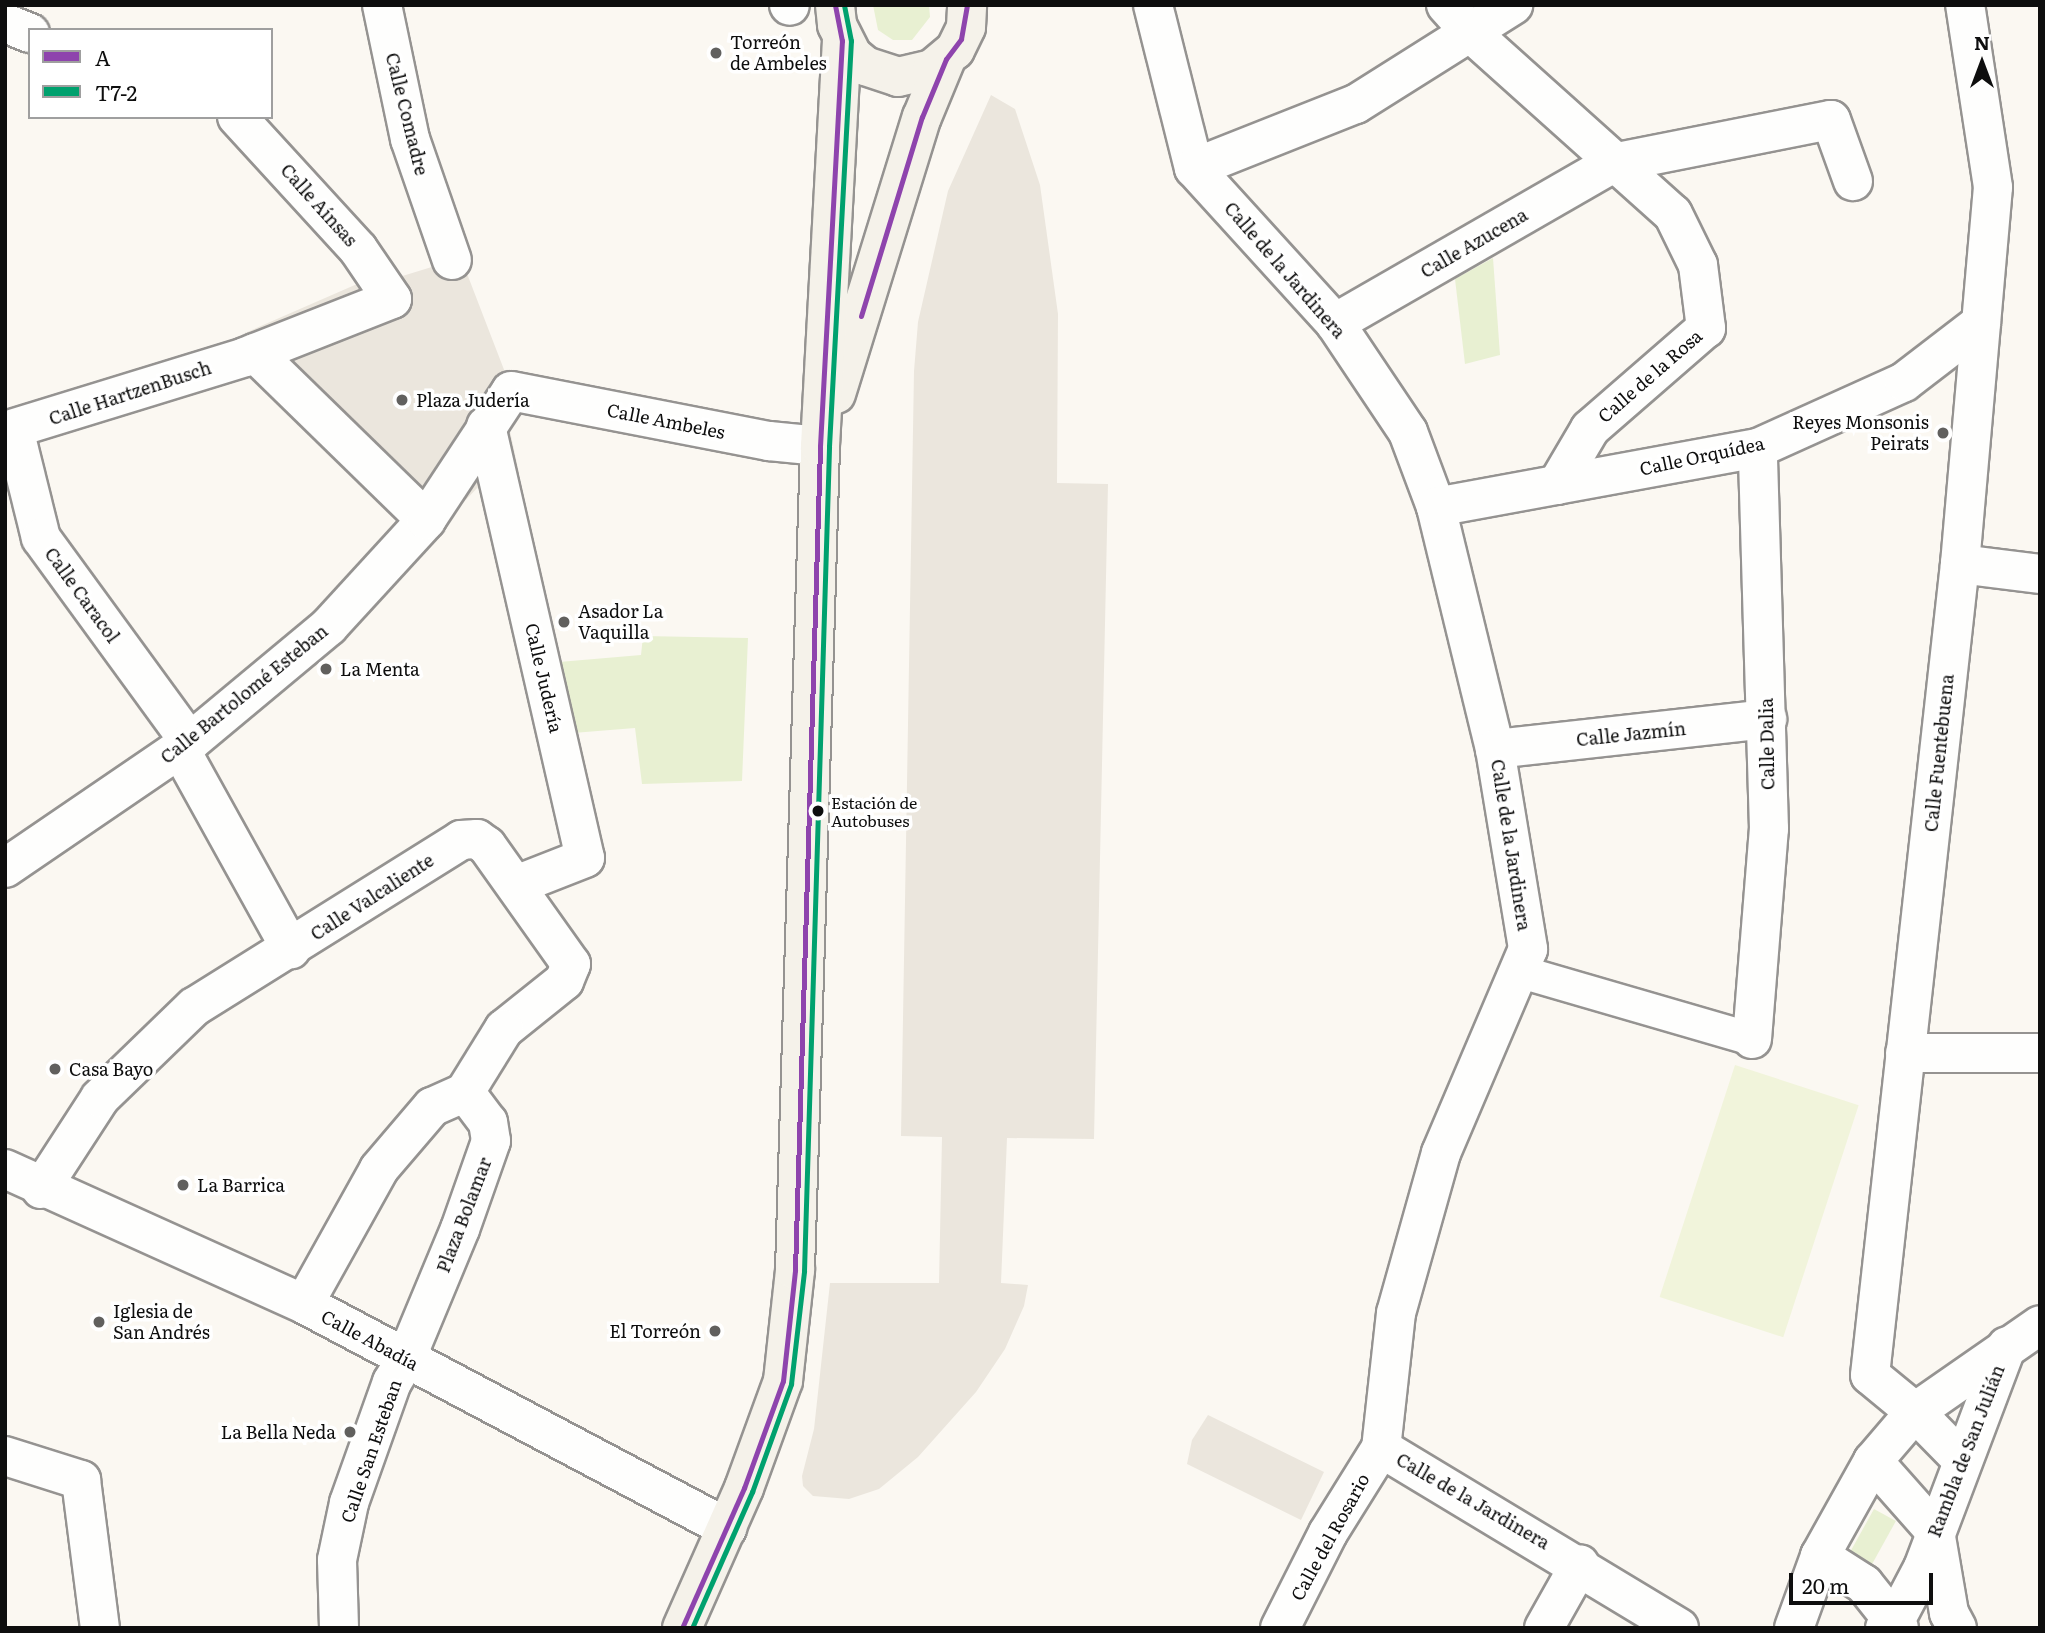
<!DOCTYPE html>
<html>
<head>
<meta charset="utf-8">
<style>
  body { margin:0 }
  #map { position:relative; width:2045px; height:1633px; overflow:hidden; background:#fbf8f2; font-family:Literata,serif }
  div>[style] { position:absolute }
  .green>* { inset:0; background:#e8f0d2; transform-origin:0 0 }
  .pitch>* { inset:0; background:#f1f4db; transform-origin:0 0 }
  .plaza>* { inset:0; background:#ebe6dd }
  .roads { filter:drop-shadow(2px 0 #959391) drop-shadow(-2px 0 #959391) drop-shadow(0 2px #959391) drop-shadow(0 -2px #959391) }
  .pedestrian>* { height:32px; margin:-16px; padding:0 16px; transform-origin:16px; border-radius:16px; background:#fefefd }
  .minor>* { height:38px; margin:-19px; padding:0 19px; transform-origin:19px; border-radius:19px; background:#fefefd }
  .secondary>* { height:38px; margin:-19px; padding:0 19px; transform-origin:19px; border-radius:19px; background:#f5f2ea }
  .bus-1>* { height:5px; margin:-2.5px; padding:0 2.5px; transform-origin:2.5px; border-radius:2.5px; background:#8e44ad }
  .bus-2>* { height:5px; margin:-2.5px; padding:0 2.5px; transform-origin:2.5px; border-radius:2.5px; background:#00a16e }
  .dots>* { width:19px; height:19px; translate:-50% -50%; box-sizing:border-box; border:4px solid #fff; border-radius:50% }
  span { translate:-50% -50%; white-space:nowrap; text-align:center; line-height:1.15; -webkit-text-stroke:7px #fff; paint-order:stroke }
  .bus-label { font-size:16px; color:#0e0e0e }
  .left { translate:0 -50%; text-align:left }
  .poi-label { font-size:18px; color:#0e0e0e }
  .right { translate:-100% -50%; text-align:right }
  .street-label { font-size:18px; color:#0e0e0e }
  .frame { position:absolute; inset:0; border:7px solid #0e0e0e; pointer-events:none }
  .legend { position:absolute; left:28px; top:28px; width:245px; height:91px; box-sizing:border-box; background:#fff; border:2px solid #9f9f9f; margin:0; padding:9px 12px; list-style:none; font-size:21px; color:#0e0e0e }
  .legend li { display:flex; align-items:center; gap:14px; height:35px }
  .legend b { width:35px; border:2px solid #9f9f9f }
  .north { position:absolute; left:1947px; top:28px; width:70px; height:70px; -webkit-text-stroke:5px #fff; paint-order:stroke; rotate:0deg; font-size:19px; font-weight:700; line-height:28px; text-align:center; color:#0e0e0e }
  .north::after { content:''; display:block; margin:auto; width:24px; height:32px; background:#0e0e0e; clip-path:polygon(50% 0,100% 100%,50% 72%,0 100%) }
  .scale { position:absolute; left:1789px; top:1573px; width:144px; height:32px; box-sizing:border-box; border:4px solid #0e0e0e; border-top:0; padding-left:9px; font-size:21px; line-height:24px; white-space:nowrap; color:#0e0e0e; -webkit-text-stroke:5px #fff; paint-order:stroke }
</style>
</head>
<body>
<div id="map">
  <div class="green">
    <i style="clip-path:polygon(873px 5px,929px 5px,930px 17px,912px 40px,893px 40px,878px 30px)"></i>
    <i style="clip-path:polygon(1493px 258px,1500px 355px,1465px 364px,1455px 279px)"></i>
    <i style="clip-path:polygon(643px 636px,748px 638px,742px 781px,642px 784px,635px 728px,573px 733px,559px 662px,641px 655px)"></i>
    <i style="left:1874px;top:1509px;width:25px;height:55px;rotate:29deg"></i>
  </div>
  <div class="pitch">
    <i style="left:1735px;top:1065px;width:130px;height:244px;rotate:18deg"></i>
  </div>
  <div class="plaza">
    <i style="clip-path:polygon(991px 95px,1015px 109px,1040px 185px,1058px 314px,1057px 483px,1108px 484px,1094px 1139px,1007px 1138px,1001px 1283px,1028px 1285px,1024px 1306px,1005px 1349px,976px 1392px,918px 1457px,879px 1489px,849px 1499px,813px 1496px,803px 1486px,802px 1476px,814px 1429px,830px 1283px,939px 1283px,942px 1137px,901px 1136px,914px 371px,918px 322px,948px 191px)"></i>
    <i style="clip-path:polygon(461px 258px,518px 406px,507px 417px,519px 473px,483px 482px,431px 536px,249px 350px,245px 333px,364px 281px,396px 278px)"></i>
    <i style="clip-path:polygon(1208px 1415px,1324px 1472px,1301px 1520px,1187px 1464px,1192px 1440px)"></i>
  </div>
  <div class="roads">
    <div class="pedestrian">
      <i style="left:1518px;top:971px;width:244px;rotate:16.2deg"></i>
    </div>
    <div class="minor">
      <i style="left:382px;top:5px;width:137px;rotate:78.2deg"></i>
      <i style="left:410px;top:139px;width:128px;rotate:70.9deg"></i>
      <i style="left:789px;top:5px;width:1px;rotate:45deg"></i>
      <i style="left:1153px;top:5px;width:168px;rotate:75.9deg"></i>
      <i style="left:1194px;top:168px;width:210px;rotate:47.7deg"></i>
      <i style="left:1335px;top:323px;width:131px;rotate:56.2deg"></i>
      <i style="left:1408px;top:432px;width:80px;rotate:69.5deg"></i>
      <i style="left:1436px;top:507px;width:249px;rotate:76.3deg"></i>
      <i style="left:1495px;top:749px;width:203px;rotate:80.6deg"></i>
      <i style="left:1528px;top:949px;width:222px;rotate:113.1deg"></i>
      <i style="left:1441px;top:1153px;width:166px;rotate:105.7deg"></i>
      <i style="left:1396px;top:1313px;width:136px;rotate:96.3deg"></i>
      <i style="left:1381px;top:1448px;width:348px;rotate:31.1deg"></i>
      <i style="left:1446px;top:5px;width:38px;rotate:48deg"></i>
      <i style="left:1471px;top:33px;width:271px;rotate:41.9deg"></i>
      <i style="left:1673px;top:214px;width:57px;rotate:63.9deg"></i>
      <i style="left:1698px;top:265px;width:64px;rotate:82.8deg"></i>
      <i style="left:1706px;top:328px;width:154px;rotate:139deg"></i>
      <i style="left:1590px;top:429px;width:65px;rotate:120.5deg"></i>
      <i style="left:5px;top:23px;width:27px;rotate:22deg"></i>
      <i style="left:1194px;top:168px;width:174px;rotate:-21.6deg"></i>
      <i style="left:1356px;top:104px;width:186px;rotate:-32.2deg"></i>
      <i style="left:1335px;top:323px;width:321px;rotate:-29.9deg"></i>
      <i style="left:1613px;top:163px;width:222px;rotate:-11.2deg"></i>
      <i style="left:1831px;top:120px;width:65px;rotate:70.2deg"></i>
      <i style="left:255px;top:353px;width:239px;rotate:44.3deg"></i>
      <i style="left:486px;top:426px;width:443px;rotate:77.1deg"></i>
      <i style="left:585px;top:858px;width:74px;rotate:158.6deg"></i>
      <i style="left:14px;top:429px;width:112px;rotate:76.1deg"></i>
      <i style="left:41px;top:538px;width:253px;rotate:53.9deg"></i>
      <i style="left:5px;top:431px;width:251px;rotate:-17.1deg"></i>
      <i style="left:245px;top:357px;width:158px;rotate:-21.5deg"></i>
      <i style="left:392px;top:299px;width:60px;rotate:-124.2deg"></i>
      <i style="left:358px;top:249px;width:179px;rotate:-132.5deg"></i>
      <i style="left:1436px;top:507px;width:327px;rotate:-10.4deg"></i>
      <i style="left:1758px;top:448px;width:160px;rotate:-24.3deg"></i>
      <i style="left:1904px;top:382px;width:97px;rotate:-37.5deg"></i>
      <i style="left:1960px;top:564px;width:81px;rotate:7.1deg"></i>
      <i style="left:180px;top:749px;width:229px;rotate:61deg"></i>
      <i style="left:1495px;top:749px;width:274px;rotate:-6.3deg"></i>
      <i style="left:5px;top:868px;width:224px;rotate:-34.3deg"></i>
      <i style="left:190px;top:742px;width:181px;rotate:-39.8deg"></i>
      <i style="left:329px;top:626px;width:144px;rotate:-47.5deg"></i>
      <i style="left:426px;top:520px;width:154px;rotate:-56.6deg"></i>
      <i style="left:511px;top:391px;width:263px;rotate:11deg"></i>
      <i style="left:769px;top:441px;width:51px;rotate:5.6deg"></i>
      <i style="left:1752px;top:1039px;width:211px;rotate:-85.4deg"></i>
      <i style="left:1769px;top:829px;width:381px;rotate:-91.7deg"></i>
      <i style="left:1905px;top:1053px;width:135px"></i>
      <i style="left:5px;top:1169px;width:328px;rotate:24.3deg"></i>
      <i style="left:304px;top:1304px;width:479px;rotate:27.9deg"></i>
      <i style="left:41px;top:1189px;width:108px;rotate:-57deg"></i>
      <i style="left:100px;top:1098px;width:131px;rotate:-44.1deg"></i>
      <i style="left:194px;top:1007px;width:315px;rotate:-32deg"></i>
      <i style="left:461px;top:840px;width:16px;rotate:-4deg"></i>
      <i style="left:477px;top:839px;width:12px;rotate:35deg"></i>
      <i style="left:487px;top:846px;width:145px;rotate:54.6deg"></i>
      <i style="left:571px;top:964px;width:18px;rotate:112deg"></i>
      <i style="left:564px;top:981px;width:77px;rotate:141.3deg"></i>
      <i style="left:504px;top:1029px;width:74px;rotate:121.8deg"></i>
      <i style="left:304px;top:1304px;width:154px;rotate:-60.9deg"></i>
      <i style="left:379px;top:1169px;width:82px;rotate:-49.5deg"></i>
      <i style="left:432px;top:1107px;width:36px;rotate:-24deg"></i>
      <i style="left:465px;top:1092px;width:38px;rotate:53deg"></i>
      <i style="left:488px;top:1122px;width:19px;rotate:81deg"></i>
      <i style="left:491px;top:1141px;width:93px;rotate:109.4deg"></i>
      <i style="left:460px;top:1229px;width:141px;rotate:112.6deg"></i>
      <i style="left:406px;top:1359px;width:27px;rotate:121deg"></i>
      <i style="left:392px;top:1382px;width:128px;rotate:109.6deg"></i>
      <i style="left:349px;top:1503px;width:58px;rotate:101.9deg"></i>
      <i style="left:337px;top:1560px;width:68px;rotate:88.3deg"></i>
      <i style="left:5px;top:1456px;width:80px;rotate:17.5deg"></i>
      <i style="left:81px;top:1480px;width:149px;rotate:82.7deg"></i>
      <i style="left:1962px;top:1460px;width:67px;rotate:-134.4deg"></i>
      <i style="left:1915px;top:1412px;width:58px;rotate:-140.6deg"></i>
      <i style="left:1870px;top:1375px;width:816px;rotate:-83.67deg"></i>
      <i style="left:1960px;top:564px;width:378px;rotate:-85deg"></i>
      <i style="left:1993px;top:187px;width:184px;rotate:-98.7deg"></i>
      <i style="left:1873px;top:1461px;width:94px;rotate:48.5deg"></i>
      <i style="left:1935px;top:1531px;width:83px;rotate:80.3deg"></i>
      <i style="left:1949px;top:1613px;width:17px;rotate:62deg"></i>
      <i style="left:1820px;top:1556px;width:52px;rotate:32.5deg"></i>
      <i style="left:1864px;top:1584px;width:56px;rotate:51.5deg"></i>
      <i style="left:1280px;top:1628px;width:106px;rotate:-63.2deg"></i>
      <i style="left:1328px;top:1533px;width:100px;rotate:-58.1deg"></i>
      <i style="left:1544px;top:1628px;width:73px;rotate:-60.6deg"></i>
      <i style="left:1794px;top:1628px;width:77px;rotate:-70.1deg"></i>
      <i style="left:1820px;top:1556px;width:109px;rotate:-60.8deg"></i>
      <i style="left:1873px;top:1461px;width:65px;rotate:-49.4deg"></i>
      <i style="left:1915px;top:1412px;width:152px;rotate:-34.8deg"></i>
      <i style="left:1885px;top:1628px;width:12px;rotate:-35deg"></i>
      <i style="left:1895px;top:1621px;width:60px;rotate:-62.2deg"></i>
      <i style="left:1923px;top:1568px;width:237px;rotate:-69.3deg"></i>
    </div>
    <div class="secondary">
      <i style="left:835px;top:5px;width:20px;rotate:84deg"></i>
      <i style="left:837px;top:25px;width:34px;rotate:63deg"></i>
      <i style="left:852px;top:55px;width:17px;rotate:40deg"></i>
      <i style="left:865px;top:66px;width:35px;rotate:18deg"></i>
      <i style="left:898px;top:77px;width:35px;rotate:-13deg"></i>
      <i style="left:932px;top:69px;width:30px;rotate:-40deg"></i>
      <i style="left:955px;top:50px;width:25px;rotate:-64deg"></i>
      <i style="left:966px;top:27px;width:22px;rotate:-87deg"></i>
      <i style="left:836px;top:394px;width:290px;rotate:-72.8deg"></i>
      <i style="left:922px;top:117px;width:63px;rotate:-67.5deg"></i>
      <i style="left:682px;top:1628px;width:153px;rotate:-66.1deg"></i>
      <i style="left:744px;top:1488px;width:114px;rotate:-70deg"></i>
      <i style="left:783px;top:1381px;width:112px;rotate:-83.8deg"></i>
      <i style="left:795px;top:1270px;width:824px;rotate:-88.26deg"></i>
      <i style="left:820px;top:446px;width:406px;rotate:-86.9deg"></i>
    </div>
  </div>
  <div class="bus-1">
    <i style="left:861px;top:316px;width:208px;rotate:-73deg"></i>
    <i style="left:922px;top:117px;width:63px;rotate:-67.5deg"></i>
    <i style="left:946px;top:59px;width:25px;rotate:-53deg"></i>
    <i style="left:961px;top:39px;width:35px;rotate:-80deg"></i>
    <i style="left:682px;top:1628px;width:153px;rotate:-66.1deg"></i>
    <i style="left:744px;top:1488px;width:114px;rotate:-70deg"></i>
    <i style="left:783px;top:1381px;width:112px;rotate:-83.8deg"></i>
    <i style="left:795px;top:1270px;width:824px;rotate:-88.26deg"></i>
    <i style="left:820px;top:446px;width:406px;rotate:-86.9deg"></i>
    <i style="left:842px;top:41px;width:37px;rotate:-101deg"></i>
  </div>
  <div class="bus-2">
    <i style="left:692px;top:1628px;width:149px;rotate:-66.2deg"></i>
    <i style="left:752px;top:1492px;width:115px;rotate:-70.1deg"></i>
    <i style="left:791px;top:1384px;width:114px;rotate:-83.4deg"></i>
    <i style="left:804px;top:1271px;width:825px;rotate:-88.26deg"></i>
    <i style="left:829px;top:446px;width:406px;rotate:-86.9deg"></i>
    <i style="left:851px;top:41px;width:37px;rotate:-101deg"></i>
  </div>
  <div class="dots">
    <i style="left:716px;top:53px;background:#61605e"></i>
    <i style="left:402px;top:400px;background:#61605e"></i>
    <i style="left:1943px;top:433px;background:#61605e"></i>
    <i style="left:564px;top:622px;background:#61605e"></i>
    <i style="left:326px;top:669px;background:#61605e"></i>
    <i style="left:818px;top:811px;background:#0e0e0e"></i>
    <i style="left:55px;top:1069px;background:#61605e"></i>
    <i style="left:183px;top:1185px;background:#61605e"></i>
    <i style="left:99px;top:1322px;background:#61605e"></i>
    <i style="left:715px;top:1331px;background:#61605e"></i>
    <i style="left:350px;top:1432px;background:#61605e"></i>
  </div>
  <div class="bus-label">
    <span class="left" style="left:831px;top:811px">Estación de<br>Autobuses</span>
  </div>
  <div class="poi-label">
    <span class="left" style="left:730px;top:53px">Torreón<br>de Ambeles</span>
    <span class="left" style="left:416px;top:400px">Plaza Judería</span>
    <span class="right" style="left:1929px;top:433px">Reyes Monsonis<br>Peirats</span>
    <span class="left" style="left:578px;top:622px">Asador La<br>Vaquilla</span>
    <span class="left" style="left:340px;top:669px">La Menta</span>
    <span class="left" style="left:69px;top:1069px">Casa Bayo</span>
    <span class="left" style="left:197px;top:1185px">La Barrica</span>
    <span class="left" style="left:113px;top:1322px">Iglesia de<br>San Andrés</span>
    <span class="right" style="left:701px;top:1331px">El Torreón</span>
    <span class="right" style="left:336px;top:1432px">La Bella Neda</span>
  </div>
  <div class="street-label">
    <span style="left:407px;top:114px;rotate:76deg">Calle Comadre</span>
    <span style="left:319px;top:205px;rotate:48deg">Calle Aínsas</span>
    <span style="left:1474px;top:243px;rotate:-30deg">Calle Azucena</span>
    <span style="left:1285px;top:270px;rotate:49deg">Calle de la Jardinera</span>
    <span style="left:1650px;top:376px;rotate:-41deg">Calle de la Rosa</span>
    <span style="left:130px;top:393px;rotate:-18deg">Calle HartzenBusch</span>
    <span style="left:666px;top:421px;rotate:11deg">Calle Ambeles</span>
    <span style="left:1702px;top:456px;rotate:-12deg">Calle Orquídea</span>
    <span style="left:82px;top:595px;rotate:54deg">Calle Caracol</span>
    <span style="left:544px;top:678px;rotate:77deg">Calle Judería</span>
    <span style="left:244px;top:694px;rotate:-39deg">Calle Bartolomé Esteban</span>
    <span style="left:1631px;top:734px;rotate:-6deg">Calle Jazmín</span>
    <span style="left:1767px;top:744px;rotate:-91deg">Calle Dalia</span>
    <span style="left:1939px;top:753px;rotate:-84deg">Calle Fuentebuena</span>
    <span style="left:1511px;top:845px;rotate:81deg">Calle de la Jardinera</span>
    <span style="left:372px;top:897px;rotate:-33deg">Calle Valcaliente</span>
    <span style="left:464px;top:1215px;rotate:-69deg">Plaza Bolamar</span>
    <span style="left:370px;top:1340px;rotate:28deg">Calle Abadía</span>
    <span style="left:371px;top:1451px;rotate:-71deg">Calle San Esteban</span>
    <span style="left:1966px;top:1451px;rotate:-69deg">Rambla de San Julián</span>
    <span style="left:1473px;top:1501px;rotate:30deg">Calle de la Jardinera</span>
    <span style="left:1330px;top:1537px;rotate:-61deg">Calle del Rosario</span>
  </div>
  <div class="frame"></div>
  <ul class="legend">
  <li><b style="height:9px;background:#8e44ad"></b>A</li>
  <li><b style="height:9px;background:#00a16e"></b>T7-2</li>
  </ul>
  <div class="north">N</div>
  <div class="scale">20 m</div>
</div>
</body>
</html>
